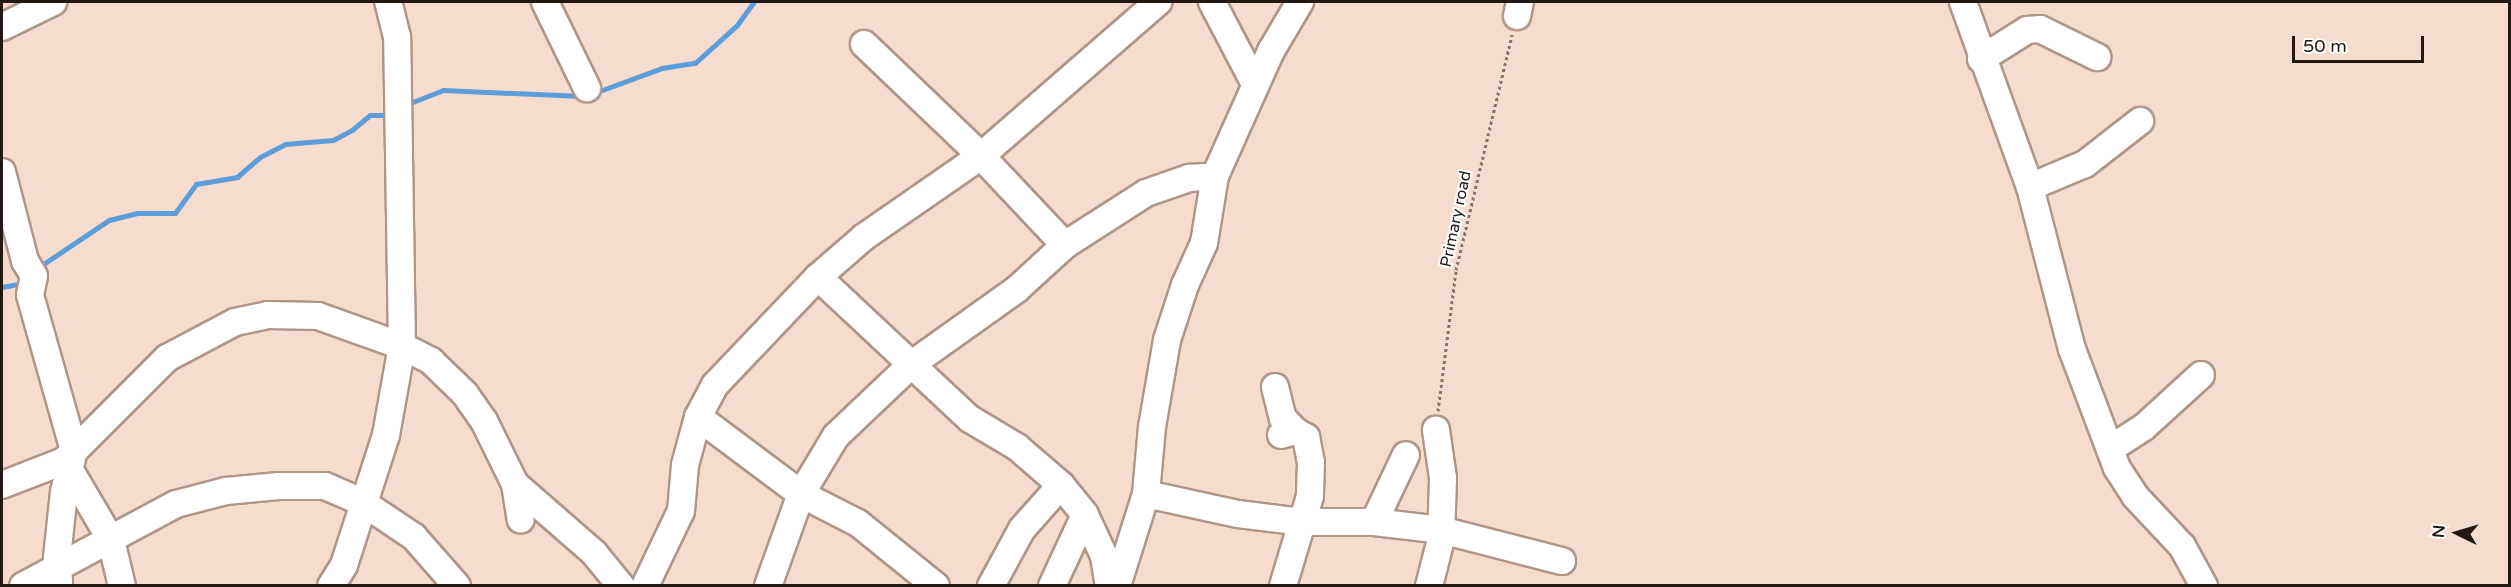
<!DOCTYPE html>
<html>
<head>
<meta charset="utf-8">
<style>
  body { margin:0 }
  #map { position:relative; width:2511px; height:587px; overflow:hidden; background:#f6dcce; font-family:"Varela Round",sans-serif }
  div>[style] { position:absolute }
  .stream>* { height:5px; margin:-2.5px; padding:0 2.5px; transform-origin:2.5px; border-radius:2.5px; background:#5c9dda }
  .path>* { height:3px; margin-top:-1.5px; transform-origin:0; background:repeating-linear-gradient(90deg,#85746b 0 3px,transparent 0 6px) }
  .roads { filter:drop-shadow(2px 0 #ae9689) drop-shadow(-2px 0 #ae9689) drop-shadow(0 2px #ae9689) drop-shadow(0 -2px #ae9689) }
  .minor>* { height:26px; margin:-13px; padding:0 13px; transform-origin:13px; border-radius:13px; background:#fff }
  span { translate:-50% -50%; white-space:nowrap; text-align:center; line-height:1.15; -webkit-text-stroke:4.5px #fff; paint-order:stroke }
  .street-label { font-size:16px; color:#221914 }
  .frame { position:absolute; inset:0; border:3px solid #221914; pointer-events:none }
  .north { position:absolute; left:2427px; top:503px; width:60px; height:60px; -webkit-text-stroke:4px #fff; paint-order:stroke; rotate:275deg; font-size:16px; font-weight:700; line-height:24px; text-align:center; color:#221914 }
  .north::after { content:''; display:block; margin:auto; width:21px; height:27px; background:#221914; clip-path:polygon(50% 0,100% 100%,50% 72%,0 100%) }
  .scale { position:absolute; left:2292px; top:36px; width:132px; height:27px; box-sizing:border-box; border:3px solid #221914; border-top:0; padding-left:8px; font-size:18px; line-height:21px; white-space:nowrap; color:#221914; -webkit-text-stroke:4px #fff; paint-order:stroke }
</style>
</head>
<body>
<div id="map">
  <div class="stream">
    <i style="left:594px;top:93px;width:72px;rotate:-20.2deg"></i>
    <i style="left:662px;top:68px;width:33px;rotate:-9deg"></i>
    <i style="left:695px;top:63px;width:57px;rotate:-42.1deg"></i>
    <i style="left:737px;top:25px;width:29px;rotate:-54deg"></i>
    <i style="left:405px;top:105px;width:41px;rotate:-21.5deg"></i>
    <i style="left:443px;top:90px;width:139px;rotate:2.5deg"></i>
    <i style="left:36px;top:269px;width:88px;rotate:-33.9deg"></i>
    <i style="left:109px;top:220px;width:29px;rotate:-14deg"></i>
    <i style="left:137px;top:213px;width:38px"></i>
    <i style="left:175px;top:213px;width:36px;rotate:-54deg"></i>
    <i style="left:196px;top:184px;width:42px;rotate:-9.7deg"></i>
    <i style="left:237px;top:177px;width:30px;rotate:-41deg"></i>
    <i style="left:260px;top:157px;width:28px;rotate:-27deg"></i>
    <i style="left:285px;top:144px;width:48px;rotate:-4.8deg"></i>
    <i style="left:333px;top:140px;width:21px;rotate:-28deg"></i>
    <i style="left:352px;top:130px;width:23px;rotate:-40deg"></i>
    <i style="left:370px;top:115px;width:19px"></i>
    <i style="left:2px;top:287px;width:16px;rotate:-11deg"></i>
    <i style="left:18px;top:284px;width:8px;rotate:-45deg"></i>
  </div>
  <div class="path">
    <i style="left:1438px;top:411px;width:142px;rotate:-82.7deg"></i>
    <i style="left:1456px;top:270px;width:242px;rotate:-76.6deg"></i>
  </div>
  <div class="roads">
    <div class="minor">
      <i style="left:545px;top:2px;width:96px;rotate:64deg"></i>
      <i style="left:1212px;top:2px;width:93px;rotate:62.3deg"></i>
      <i style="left:1963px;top:2px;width:197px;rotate:70.1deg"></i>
      <i style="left:2030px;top:187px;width:167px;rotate:75.5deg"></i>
      <i style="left:2072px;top:349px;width:127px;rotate:69.3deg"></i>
      <i style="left:2117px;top:468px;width:33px;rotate:57deg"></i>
      <i style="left:2135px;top:496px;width:69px;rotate:46.8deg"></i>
      <i style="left:2182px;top:546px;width:46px;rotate:61.2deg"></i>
      <i style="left:1517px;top:16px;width:14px;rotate:-78deg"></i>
      <i style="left:2px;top:27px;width:57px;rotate:-26.1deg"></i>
      <i style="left:864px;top:44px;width:162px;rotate:43.7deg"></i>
      <i style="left:981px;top:156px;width:122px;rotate:46.7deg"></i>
      <i style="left:1981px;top:59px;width:54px;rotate:-32.2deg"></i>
      <i style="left:2027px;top:30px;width:13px;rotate:-4deg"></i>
      <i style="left:2040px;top:29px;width:64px;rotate:26.2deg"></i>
      <i style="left:2px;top:172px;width:92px;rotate:75.5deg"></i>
      <i style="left:25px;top:261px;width:17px;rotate:59deg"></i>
      <i style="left:34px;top:276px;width:19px;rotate:102deg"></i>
      <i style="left:30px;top:295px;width:161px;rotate:74.2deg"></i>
      <i style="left:74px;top:450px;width:43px;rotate:103.4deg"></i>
      <i style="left:64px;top:492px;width:66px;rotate:96.1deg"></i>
      <i style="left:57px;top:558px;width:24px;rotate:85deg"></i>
      <i style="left:2030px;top:187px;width:60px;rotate:-22.7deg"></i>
      <i style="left:2085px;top:164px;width:70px;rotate:-38deg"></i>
      <i style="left:818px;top:277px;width:208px;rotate:43.1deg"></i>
      <i style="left:970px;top:419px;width:55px;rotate:30.8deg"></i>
      <i style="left:1017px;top:447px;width:58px;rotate:40.8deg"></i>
      <i style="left:1061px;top:485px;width:38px;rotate:51deg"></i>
      <i style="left:1085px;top:515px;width:45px;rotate:65.1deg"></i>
      <i style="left:1104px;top:556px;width:30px;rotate:81deg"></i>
      <i style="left:1275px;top:387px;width:32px;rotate:76deg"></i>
      <i style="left:1283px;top:418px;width:18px;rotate:47deg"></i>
      <i style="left:698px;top:417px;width:129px;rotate:36.8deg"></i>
      <i style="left:801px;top:494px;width:64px;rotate:27deg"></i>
      <i style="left:858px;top:523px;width:100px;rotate:38.9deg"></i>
      <i style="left:1281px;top:435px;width:15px;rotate:-16deg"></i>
      <i style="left:1295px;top:431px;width:13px;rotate:29deg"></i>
      <i style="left:1306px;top:437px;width:26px;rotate:79deg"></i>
      <i style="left:1311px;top:463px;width:33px;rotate:92deg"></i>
      <i style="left:1310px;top:496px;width:94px;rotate:106.7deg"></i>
      <i style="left:2110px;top:449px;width:40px;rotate:-32.9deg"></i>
      <i style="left:2144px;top:427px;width:77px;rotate:-42.4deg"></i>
      <i style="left:70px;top:470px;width:81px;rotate:59.6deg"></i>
      <i style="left:111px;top:540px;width:47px;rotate:76.6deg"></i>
      <i style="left:515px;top:484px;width:105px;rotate:41.1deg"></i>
      <i style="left:594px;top:553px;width:43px;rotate:50.7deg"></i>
      <i style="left:2px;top:485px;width:66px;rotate:-21.2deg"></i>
      <i style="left:64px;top:461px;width:146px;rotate:-45deg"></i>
      <i style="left:167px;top:358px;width:77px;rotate:-27.9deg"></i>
      <i style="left:235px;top:322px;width:34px;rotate:-12deg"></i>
      <i style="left:268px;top:315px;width:50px;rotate:1.1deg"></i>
      <i style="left:318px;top:316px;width:89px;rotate:19.7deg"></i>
      <i style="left:402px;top:346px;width:33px;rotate:27deg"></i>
      <i style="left:431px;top:361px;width:47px;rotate:44.1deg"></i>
      <i style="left:465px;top:394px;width:33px;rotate:55deg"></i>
      <i style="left:484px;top:421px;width:70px;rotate:63.8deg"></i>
      <i style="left:515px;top:484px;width:36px;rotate:81deg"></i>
      <i style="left:1146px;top:494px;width:94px;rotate:12.3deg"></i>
      <i style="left:1238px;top:514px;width:64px;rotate:7.1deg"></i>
      <i style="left:1302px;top:522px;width:72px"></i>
      <i style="left:1374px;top:522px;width:67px;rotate:6.8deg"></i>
      <i style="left:1441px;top:530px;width:125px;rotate:14.4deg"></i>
      <i style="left:1374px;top:522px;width:74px;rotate:-64.5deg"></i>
      <i style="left:23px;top:586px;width:174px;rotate:-28.2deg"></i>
      <i style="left:176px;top:504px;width:52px;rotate:-14.6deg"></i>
      <i style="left:226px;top:491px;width:53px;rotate:-5.4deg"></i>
      <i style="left:279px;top:486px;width:46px"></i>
      <i style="left:325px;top:486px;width:40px;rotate:23.4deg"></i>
      <i style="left:362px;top:502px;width:63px;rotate:33.9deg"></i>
      <i style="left:414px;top:537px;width:65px;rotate:48.7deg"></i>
      <i style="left:331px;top:586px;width:25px;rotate:-58deg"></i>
      <i style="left:344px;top:565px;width:137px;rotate:-72.1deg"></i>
      <i style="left:386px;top:435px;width:90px;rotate:-79.8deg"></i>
      <i style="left:402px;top:346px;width:309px;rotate:-90.9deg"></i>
      <i style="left:397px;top:37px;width:36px;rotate:-104deg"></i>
      <i style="left:645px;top:586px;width:83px;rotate:-64.4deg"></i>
      <i style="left:681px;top:511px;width:46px;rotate:-85deg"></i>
      <i style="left:685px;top:465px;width:50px;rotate:-74.8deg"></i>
      <i style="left:698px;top:417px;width:36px;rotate:-62deg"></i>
      <i style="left:715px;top:385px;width:149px;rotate:-46.4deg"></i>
      <i style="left:818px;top:277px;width:61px;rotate:-41deg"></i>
      <i style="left:864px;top:237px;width:142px;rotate:-34.7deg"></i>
      <i style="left:981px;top:156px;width:235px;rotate:-41deg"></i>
      <i style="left:768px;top:586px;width:98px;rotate:-70.3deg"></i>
      <i style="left:801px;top:494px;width:68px;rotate:-58.9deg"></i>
      <i style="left:836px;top:436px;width:105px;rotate:-43.5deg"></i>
      <i style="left:912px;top:364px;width:129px;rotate:-35.5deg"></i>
      <i style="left:1017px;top:289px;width:65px;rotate:-42.5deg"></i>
      <i style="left:1065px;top:245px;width:96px;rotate:-32.7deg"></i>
      <i style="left:1146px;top:193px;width:46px;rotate:-19.2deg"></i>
      <i style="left:1189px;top:178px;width:26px;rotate:-4deg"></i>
      <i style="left:991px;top:586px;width:65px;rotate:-61.5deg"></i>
      <i style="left:1022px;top:529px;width:59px;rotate:-48.4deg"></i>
      <i style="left:1052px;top:586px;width:78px;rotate:-65.1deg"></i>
      <i style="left:1117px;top:586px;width:96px;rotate:-72.5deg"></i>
      <i style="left:1146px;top:494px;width:67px;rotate:-84.9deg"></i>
      <i style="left:1152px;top:427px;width:88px;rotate:-80.2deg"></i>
      <i style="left:1167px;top:340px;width:58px;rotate:-71.9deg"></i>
      <i style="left:1185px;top:285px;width:46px;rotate:-65.7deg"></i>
      <i style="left:1204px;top:243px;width:68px;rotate:-80.7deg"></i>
      <i style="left:1215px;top:176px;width:137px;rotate:-65.9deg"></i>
      <i style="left:1271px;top:51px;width:57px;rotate:-59.4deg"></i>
      <i style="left:1429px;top:586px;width:49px;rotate:-75.7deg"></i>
      <i style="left:1441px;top:539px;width:61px;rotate:-88.1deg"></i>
      <i style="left:1443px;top:478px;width:49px;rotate:-98.3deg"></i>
    </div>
  </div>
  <div class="street-label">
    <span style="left:1456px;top:219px;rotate:-78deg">Primary road</span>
  </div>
  <div class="frame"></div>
  <div class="north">N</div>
  <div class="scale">50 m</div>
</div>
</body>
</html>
